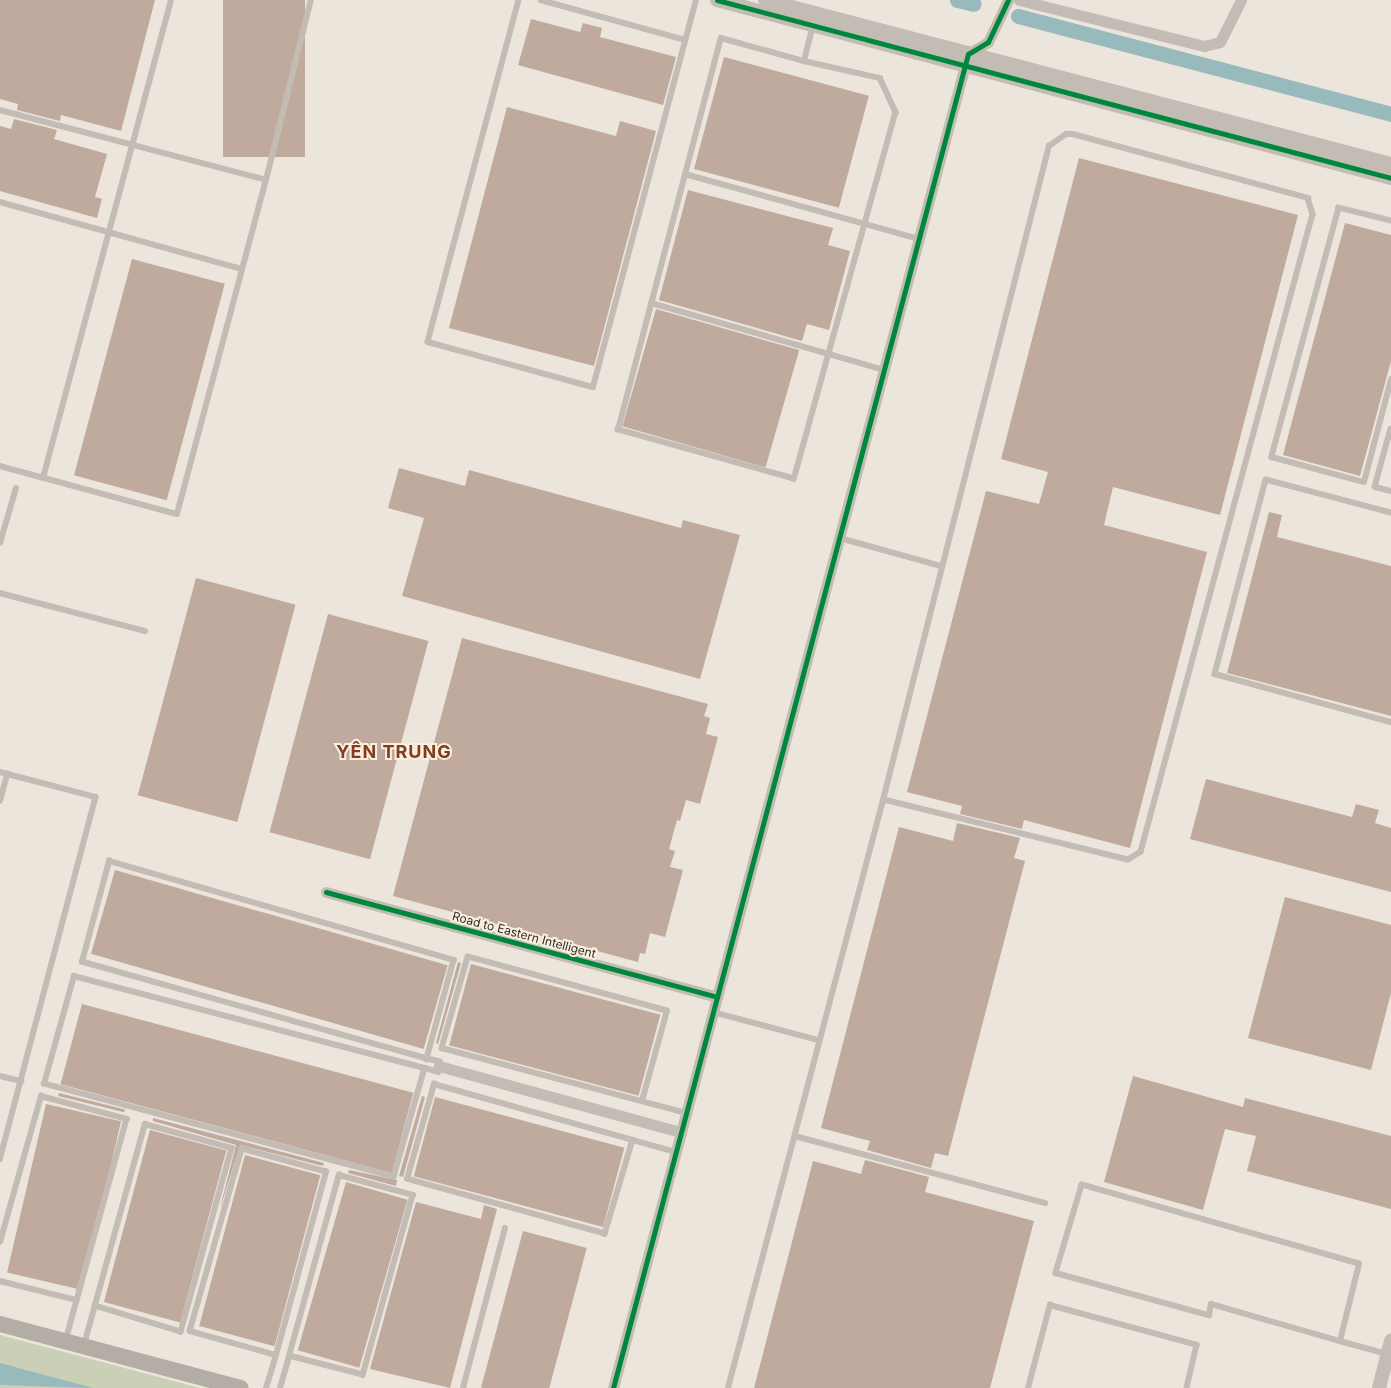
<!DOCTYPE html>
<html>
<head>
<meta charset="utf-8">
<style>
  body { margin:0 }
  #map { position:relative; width:1391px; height:1388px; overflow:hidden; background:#ebe5dc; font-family:Inter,sans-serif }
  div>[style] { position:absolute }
  .green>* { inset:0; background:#cad0b6 }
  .water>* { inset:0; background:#98babc }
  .canal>* { height:15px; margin:-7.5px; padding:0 7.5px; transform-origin:7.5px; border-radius:7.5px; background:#98babc }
  .building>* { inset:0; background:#bfaa9d; transform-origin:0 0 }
  .service>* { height:5.5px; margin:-2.75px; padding:0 2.75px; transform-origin:2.75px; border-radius:2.75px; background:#c3bcb5 }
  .minor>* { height:11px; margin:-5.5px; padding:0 5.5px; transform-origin:5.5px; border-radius:5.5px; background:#c3bcb5 }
  .tertiary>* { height:14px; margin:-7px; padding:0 7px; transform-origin:7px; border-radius:7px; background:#c3bcb5 }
  .secondary>* { height:16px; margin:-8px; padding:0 8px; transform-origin:8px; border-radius:8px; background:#b4ada6 }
  .cycleway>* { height:5px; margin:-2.5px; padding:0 2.5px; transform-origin:2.5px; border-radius:2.5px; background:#00873e }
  span { translate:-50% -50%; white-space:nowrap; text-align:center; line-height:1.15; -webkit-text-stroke:4px #f9f0e2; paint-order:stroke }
  .street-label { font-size:12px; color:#332a25 }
  .district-label { font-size:18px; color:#833c1d; font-weight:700; letter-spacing:1px }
</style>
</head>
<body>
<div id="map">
  <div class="green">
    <i style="clip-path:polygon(0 1335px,200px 1388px,0 1388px)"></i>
  </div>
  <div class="water">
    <i style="clip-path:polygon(0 1363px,93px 1388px,0 1385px)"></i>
  </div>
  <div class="canal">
    <i style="left:957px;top:0;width:17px;rotate:13deg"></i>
    <i style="left:1018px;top:16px;width:386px;rotate:14.7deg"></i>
  </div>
  <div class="building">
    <i style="clip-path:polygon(0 0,155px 0,121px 131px,61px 115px,60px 121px,17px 110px,18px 104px,0 99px)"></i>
    <i style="left:223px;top:0;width:82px;height:157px"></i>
    <i style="clip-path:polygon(531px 19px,580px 32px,583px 23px,602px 28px,600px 37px,676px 57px,663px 105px,518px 65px)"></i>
    <i style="left:724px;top:57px;width:150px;height:116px;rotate:15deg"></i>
    <i style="clip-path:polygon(507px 107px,616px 136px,620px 121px,656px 131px,594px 366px,449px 328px)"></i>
    <i style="clip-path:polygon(14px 119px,57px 130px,54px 139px,107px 154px,95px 197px,102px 199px,97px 218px,0 191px,0 126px,11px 129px)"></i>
    <i style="clip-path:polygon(1079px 158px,1298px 215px,1220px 515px,1113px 487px,1104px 525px,1207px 552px,1130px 848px,1024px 820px,1022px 829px,960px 814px,962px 806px,907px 792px,986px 491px,1039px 504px,1048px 472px,1001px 459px)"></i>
    <i style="clip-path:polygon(688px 190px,833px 228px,828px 245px,850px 251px,829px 330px,807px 324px,802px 341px,659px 300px)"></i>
    <i style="clip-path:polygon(1345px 223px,1391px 235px,1391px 361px,1360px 476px,1283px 455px)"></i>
    <i style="left:132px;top:259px;width:96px;height:224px;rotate:15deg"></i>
    <i style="left:656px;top:309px;width:149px;height:122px;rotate:16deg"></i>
    <i style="clip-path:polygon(399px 468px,465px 486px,469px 470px,681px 528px,683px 520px,740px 535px,700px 679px,402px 596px,424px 518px,388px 508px)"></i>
    <i style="clip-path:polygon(1269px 512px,1282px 515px,1277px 537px,1391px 566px,1391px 716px,1227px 673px)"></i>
    <i style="left:196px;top:578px;width:103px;height:225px;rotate:15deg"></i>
    <i style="left:328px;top:614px;width:104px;height:226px;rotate:15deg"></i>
    <i style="clip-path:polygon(462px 638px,708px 704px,704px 716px,710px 718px,706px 734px,718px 737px,700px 804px,686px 800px,680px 821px,677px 820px,669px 849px,675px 851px,670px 867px,683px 870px,665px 937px,650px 933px,645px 954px,640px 953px,638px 962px,393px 896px)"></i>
    <i style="clip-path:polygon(1206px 779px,1352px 817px,1356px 804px,1379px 810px,1375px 823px,1391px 828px,1391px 892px,1190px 839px)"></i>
    <i style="clip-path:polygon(957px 823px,1020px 838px,1014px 858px,1025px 861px,948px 1156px,935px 1153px,931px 1168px,867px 1150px,870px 1141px,821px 1128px,899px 827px,953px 841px)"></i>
    <i style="left:115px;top:870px;width:346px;height:87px;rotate:16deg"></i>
    <i style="clip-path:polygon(1285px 897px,1391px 925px,1391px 993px,1371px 1070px,1248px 1038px)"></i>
    <i style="clip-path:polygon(458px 962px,461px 963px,438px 1044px,436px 1043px)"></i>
    <i style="left:471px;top:964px;width:196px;height:84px;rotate:15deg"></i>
    <i style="left:82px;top:1004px;width:343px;height:83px;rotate:15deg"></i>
    <i style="clip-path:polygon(1133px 1076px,1243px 1107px,1245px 1098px,1391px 1136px,1391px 1209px,1247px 1171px,1256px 1136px,1225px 1129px,1203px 1210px,1104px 1182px)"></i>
    <i style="left:59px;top:1093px;width:68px;height:3px;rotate:14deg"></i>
    <i style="clip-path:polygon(422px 1096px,425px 1097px,403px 1177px,399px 1176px)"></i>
    <i style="left:435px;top:1097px;width:196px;height:82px;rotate:15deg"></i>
    <i style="left:46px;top:1104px;width:77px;height:173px;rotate:13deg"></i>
    <i style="clip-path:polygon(153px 1118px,324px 1163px,323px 1166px,240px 1145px,219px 1212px,236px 1145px,153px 1121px)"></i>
    <i style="left:150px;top:1130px;width:79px;height:178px;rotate:15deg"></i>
    <i style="left:245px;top:1155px;width:78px;height:177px;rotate:15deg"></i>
    <i style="clip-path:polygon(865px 1160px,929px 1177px,925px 1192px,1034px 1221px,990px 1388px,754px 1388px,813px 1161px,861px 1174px)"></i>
    <i style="clip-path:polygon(349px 1170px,397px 1180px,396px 1186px,348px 1173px)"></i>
    <i style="left:346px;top:1182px;width:64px;height:175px;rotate:16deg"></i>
    <i style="clip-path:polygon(416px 1202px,481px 1219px,484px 1205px,497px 1209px,450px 1388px,370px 1369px)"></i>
    <i style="left:523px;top:1231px;width:66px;height:162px;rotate:15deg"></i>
  </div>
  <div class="service">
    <i style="left:519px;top:0;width:354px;rotate:104.9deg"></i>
    <i style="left:428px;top:342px;width:171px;rotate:15.3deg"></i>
    <i style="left:593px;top:387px;width:400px;rotate:-75.1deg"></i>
    <i style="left:541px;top:0;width:149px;rotate:15.5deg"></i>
    <i style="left:804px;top:61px;width:78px;rotate:12.6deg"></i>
    <i style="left:880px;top:78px;width:38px;rotate:65deg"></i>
    <i style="left:896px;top:112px;width:381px;rotate:105.5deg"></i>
    <i style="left:794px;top:479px;width:183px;rotate:-164.4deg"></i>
    <i style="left:618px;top:430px;width:405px;rotate:-75.3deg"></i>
    <i style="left:721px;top:38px;width:86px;rotate:15.5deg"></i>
    <i style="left:804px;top:61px;width:37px;rotate:-76deg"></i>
    <i style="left:0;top:110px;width:275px;rotate:14.7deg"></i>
    <i style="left:266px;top:180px;width:186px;rotate:-76deg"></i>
    <i style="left:685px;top:174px;width:243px;rotate:15.5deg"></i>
    <i style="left:0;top:202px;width:251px;rotate:15.5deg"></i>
    <i style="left:1391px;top:221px;width:54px;rotate:-166deg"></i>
    <i style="left:1339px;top:208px;width:258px;rotate:105.1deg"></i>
    <i style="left:1272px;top:457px;width:95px;rotate:15.2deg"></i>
    <i style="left:1364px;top:482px;width:106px;rotate:-75.2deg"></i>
    <i style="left:651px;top:303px;width:243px;rotate:16deg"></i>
    <i style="left:1391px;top:429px;width:60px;rotate:105.4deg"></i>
    <i style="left:1375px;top:487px;width:16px;rotate:14deg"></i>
    <i style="left:0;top:466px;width:183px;rotate:15.2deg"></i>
    <i style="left:177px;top:514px;width:346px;rotate:-75.1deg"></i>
    <i style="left:43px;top:478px;width:495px;rotate:-75deg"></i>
    <i style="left:1391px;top:513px;width:129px;rotate:-165.2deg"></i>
    <i style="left:1266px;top:480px;width:201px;rotate:104.7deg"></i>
    <i style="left:1215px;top:674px;width:182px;rotate:15.3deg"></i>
    <i style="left:840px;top:538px;width:105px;rotate:15.5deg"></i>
    <i style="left:0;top:543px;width:57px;rotate:-73.8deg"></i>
    <i style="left:0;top:593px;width:150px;rotate:14.7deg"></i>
    <i style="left:0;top:772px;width:99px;rotate:14.6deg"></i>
    <i style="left:96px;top:797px;width:375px;rotate:104.8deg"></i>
    <i style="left:0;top:801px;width:28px;rotate:-75deg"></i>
    <i style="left:713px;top:1012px;width:109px;rotate:14.9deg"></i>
    <i style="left:425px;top:1068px;width:113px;rotate:105.9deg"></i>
    <i style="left:394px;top:1177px;width:362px;rotate:-165.1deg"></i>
    <i style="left:44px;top:1084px;width:112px;rotate:-74.5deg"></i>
    <i style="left:74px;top:976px;width:363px;rotate:14.7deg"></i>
    <i style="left:425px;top:1068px;width:14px;rotate:17deg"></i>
    <i style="left:438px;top:1072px;width:10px;rotate:-79deg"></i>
    <i style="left:440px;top:1062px;width:13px;rotate:-167deg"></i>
    <i style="left:427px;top:1059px;width:358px;rotate:-164.3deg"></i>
    <i style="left:82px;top:962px;width:105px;rotate:-75deg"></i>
    <i style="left:109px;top:861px;width:359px;rotate:16deg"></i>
    <i style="left:454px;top:960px;width:103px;rotate:105.3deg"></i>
    <i style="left:0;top:1076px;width:22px;rotate:13deg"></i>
    <i style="left:642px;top:1101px;width:93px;rotate:-74.5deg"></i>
    <i style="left:667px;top:1011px;width:206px;rotate:-164.8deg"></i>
    <i style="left:468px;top:957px;width:95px;rotate:105.9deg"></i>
    <i style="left:442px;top:1048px;width:253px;rotate:14.9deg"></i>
    <i style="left:795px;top:1136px;width:259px;rotate:15deg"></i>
    <i style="left:633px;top:1140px;width:98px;rotate:106.6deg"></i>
    <i style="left:605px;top:1234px;width:205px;rotate:-164.5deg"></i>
    <i style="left:407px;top:1179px;width:99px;rotate:-74.1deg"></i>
    <i style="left:434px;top:1084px;width:251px;rotate:15.7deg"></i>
    <i style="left:0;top:1242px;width:152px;rotate:-74.3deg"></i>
    <i style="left:41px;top:1096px;width:89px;rotate:15deg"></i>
    <i style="left:127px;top:1119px;width:229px;rotate:105.4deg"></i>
    <i style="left:0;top:1281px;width:79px;rotate:13.9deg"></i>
    <i style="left:1340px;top:1341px;width:79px;rotate:-76.1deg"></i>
    <i style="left:1359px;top:1264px;width:288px;rotate:-164.1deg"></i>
    <i style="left:1082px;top:1185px;width:92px;rotate:106.5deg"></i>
    <i style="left:1056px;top:1273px;width:159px;rotate:15.4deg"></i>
    <i style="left:1209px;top:1315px;width:11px;rotate:-80deg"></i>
    <i style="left:1211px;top:1304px;width:134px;rotate:16deg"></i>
    <i style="left:1340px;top:1341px;width:49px;rotate:15.5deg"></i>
    <i style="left:84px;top:1345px;width:229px;rotate:-74.6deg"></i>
    <i style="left:145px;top:1124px;width:90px;rotate:15.4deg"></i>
    <i style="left:232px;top:1148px;width:191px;rotate:105.5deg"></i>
    <i style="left:181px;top:1332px;width:90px;rotate:-163.2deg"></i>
    <i style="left:266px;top:1388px;width:34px;rotate:-73deg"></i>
    <i style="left:276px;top:1355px;width:190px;rotate:-74.7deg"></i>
    <i style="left:326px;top:1172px;width:87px;rotate:-164.7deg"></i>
    <i style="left:242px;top:1149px;width:189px;rotate:105.9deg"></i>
    <i style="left:190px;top:1331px;width:89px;rotate:15.6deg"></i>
    <i style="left:280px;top:1388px;width:33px;rotate:-74deg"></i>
    <i style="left:289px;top:1356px;width:188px;rotate:-74.6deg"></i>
    <i style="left:339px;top:1175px;width:77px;rotate:15.1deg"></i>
    <i style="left:413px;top:1195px;width:187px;rotate:105.5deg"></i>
    <i style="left:363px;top:1375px;width:76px;rotate:-165.6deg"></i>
    <i style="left:463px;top:1388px;width:165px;rotate:-75.3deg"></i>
    <i style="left:728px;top:1388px;width:608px;rotate:-75.23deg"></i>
    <i style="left:883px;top:800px;width:675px;rotate:-75.76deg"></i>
    <i style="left:1049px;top:146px;width:21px;rotate:-35deg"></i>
    <i style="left:1066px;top:134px;width:7px"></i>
    <i style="left:1073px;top:134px;width:244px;rotate:15.2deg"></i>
    <i style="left:1308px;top:198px;width:17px;rotate:73deg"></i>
    <i style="left:1313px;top:214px;width:661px;rotate:105.09deg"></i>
    <i style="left:1141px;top:852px;width:15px;rotate:148deg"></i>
    <i style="left:1128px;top:860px;width:252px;rotate:-166.2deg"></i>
    <i style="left:1028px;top:1388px;width:86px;rotate:-75.2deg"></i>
    <i style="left:1050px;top:1305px;width:152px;rotate:15.2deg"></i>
    <i style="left:1197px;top:1345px;width:44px;rotate:103.1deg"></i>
  </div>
  <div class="minor">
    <i style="left:1019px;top:0;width:191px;rotate:14deg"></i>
    <i style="left:1204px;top:46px;width:16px;rotate:-14deg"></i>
    <i style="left:1220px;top:42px;width:47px;rotate:-63.4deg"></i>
    <i style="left:326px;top:892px;width:405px;rotate:15deg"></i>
    <i style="left:439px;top:1066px;width:251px;rotate:15.3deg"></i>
    <i style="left:613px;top:1388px;width:1380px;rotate:-75.1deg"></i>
    <i style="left:968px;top:54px;width:23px;rotate:-31deg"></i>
    <i style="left:988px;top:42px;width:47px;rotate:-64.5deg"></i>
  </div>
  <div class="tertiary">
    <i style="left:717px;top:0;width:697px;rotate:14.79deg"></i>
    <i style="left:765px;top:0;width:647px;rotate:14.68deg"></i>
    <i style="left:1379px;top:1388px;width:49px;rotate:-75.7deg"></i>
  </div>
  <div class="secondary">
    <i style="left:0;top:1324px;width:249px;rotate:14.9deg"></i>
  </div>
  <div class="cycleway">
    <i style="left:717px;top:0;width:697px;rotate:14.79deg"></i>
    <i style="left:326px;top:892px;width:405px;rotate:15deg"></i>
    <i style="left:613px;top:1388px;width:1380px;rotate:-75.1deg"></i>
    <i style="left:968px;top:54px;width:23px;rotate:-31deg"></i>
    <i style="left:988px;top:42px;width:47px;rotate:-64.5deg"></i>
  </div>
  <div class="street-label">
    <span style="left:524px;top:935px;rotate:15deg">Road to Eastern Intelligent</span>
  </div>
  <div class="district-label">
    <span style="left:394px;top:752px">YÊN TRUNG</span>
  </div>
</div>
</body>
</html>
